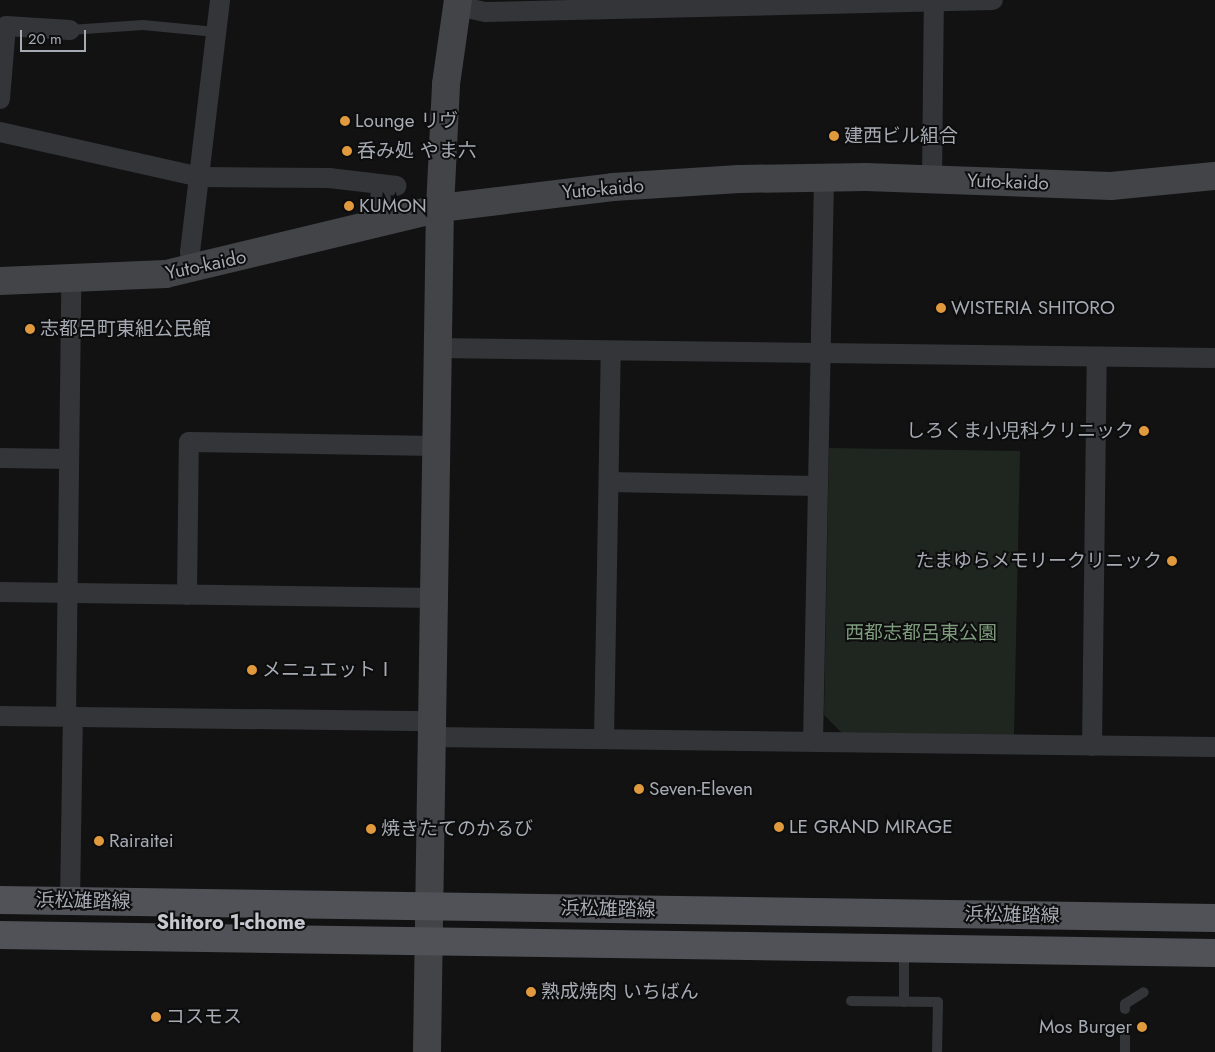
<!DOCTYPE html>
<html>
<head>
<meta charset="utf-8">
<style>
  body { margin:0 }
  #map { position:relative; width:1215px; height:1052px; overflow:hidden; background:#121213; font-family:Jost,"Noto Sans JP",sans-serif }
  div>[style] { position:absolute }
  .green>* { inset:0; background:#1f261f }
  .lane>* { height:10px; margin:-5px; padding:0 5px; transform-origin:5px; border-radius:5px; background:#333538 }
  .street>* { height:20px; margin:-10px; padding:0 10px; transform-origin:10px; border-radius:10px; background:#333538 }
  .secondary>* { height:28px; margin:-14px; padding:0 14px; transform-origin:14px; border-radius:14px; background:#424448 }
  .primary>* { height:28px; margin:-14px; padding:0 14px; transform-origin:14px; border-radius:14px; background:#505257 }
  .dots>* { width:14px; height:14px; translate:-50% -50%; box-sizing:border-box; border:2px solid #0d0d0e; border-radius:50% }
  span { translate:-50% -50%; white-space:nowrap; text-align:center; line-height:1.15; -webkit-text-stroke:4px #0d0d0e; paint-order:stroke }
  .poi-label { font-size:19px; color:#a5aab3 }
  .left { translate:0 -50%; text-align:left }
  .right { translate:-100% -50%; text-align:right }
  .street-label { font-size:19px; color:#a5aab3 }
  .park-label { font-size:19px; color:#7e9c7d }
  .neighbourhood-label { font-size:20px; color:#c5c9cf; font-weight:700 }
  .scale { position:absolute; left:20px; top:30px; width:66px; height:22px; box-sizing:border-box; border:2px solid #a5aab3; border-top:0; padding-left:6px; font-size:15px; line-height:18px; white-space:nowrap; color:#a5aab3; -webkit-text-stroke:4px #0d0d0e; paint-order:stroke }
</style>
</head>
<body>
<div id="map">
  <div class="green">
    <i style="clip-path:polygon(829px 448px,1020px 451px,1014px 735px,842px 733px,824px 715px)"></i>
  </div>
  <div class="lane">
    <i style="left:70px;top:30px;width:73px;rotate:-3.9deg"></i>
    <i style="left:143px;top:25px;width:73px;rotate:5.5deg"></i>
    <i style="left:851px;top:1001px;width:87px;rotate:0.7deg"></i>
    <i style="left:938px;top:1002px;width:50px;rotate:91.1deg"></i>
    <i style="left:904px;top:1002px;width:52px;rotate:-90deg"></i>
    <i style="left:1125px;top:1009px;width:5px;rotate:-90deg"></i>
    <i style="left:1125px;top:1004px;width:22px;rotate:-32deg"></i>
    <i style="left:1125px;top:1052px;width:24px;rotate:-90deg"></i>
  </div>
  <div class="street">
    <i style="left:457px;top:6px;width:30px;rotate:12deg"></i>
    <i style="left:486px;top:12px;width:507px;rotate:-1.36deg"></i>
    <i style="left:0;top:99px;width:73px;rotate:-85.3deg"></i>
    <i style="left:6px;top:26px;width:64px;rotate:3.6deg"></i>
    <i style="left:0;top:132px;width:204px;rotate:12.7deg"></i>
    <i style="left:199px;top:177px;width:130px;rotate:0.4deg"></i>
    <i style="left:329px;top:178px;width:68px;rotate:6.7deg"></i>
    <i style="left:932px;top:179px;width:179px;rotate:-89.4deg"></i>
    <i style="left:380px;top:184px;width:22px;rotate:87deg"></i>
    <i style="left:194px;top:269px;width:17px;rotate:-103deg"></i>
    <i style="left:190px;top:252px;width:254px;rotate:-83.2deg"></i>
    <i style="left:438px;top:348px;width:777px;rotate:0.74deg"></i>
    <i style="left:0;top:458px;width:69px;rotate:0.8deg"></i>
    <i style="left:609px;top:482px;width:209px;rotate:1.1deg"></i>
    <i style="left:0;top:592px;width:434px;rotate:0.8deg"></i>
    <i style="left:187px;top:595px;width:153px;rotate:-89.3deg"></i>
    <i style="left:189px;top:442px;width:247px;rotate:0.9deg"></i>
    <i style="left:0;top:716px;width:432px;rotate:0.7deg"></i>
    <i style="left:66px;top:717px;width:438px;rotate:-89.3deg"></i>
    <i style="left:432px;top:737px;width:783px;rotate:0.73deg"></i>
    <i style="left:604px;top:739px;width:388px;rotate:-89deg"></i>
    <i style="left:813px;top:742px;width:565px;rotate:-88.88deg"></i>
    <i style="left:1092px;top:746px;width:389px;rotate:-89.3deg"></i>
    <i style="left:70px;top:901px;width:185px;rotate:-89.1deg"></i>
  </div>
  <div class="secondary">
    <i style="left:0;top:281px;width:166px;rotate:-2.4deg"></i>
    <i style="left:166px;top:274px;width:282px;rotate:-13.5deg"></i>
    <i style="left:440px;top:208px;width:174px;rotate:-6.9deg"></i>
    <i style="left:613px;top:187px;width:126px;rotate:-3.6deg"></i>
    <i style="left:739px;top:179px;width:127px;rotate:-0.9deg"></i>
    <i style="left:866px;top:177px;width:245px;rotate:2.1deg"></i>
    <i style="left:1111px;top:186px;width:104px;rotate:-5.5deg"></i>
    <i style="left:427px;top:1052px;width:844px;rotate:-89.12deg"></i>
    <i style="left:440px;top:208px;width:124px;rotate:-87.2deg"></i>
    <i style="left:446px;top:84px;width:85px;rotate:-81.9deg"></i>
  </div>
  <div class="primary">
    <i style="left:0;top:900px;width:1215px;rotate:0.85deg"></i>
    <i style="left:0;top:935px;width:1215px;rotate:0.85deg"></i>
  </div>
  <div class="dots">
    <i style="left:345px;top:121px;background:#e09a3d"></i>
    <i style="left:834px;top:136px;background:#e09a3d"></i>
    <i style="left:347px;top:151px;background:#e09a3d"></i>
    <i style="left:349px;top:206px;background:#e09a3d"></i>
    <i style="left:941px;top:308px;background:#e09a3d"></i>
    <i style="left:30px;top:329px;background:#e09a3d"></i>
    <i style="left:1144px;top:431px;background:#e09a3d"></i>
    <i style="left:1172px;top:561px;background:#e09a3d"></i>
    <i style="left:252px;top:670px;background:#e09a3d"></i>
    <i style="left:639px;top:789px;background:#e09a3d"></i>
    <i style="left:779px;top:827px;background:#e09a3d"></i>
    <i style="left:371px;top:829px;background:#e09a3d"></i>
    <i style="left:99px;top:841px;background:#e09a3d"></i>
    <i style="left:531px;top:992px;background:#e09a3d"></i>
    <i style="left:156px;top:1017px;background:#e09a3d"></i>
    <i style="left:1142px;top:1027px;background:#e09a3d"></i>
  </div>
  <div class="poi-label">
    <span class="left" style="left:355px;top:121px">Lounge リヴ</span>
    <span class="left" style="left:844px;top:136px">建西ビル組合</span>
    <span class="left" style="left:357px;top:151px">呑み処 やま六</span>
    <span class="left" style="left:359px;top:206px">KUMON</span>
    <span class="left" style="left:951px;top:308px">WISTERIA SHITORO</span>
    <span class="left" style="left:40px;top:329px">志都呂町東組公民館</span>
    <span class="right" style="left:1134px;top:431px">しろくま小児科クリニック</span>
    <span class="right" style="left:1162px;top:561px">たまゆらメモリークリニック</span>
    <span class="left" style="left:262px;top:670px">メニュエットⅠ</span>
    <span class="left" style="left:649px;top:789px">Seven-Eleven</span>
    <span class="left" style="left:789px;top:827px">LE GRAND MIRAGE</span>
    <span class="left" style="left:381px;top:829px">焼きたてのかるび</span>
    <span class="left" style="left:109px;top:841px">Rairaitei</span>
    <span class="left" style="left:541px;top:992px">熟成焼肉 いちばん</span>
    <span class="left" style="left:166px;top:1017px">コスモス</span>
    <span class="right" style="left:1132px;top:1027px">Mos Burger</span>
  </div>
  <div class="street-label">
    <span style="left:1008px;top:182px;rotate:2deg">Yuto-kaido</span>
    <span style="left:603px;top:189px;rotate:-5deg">Yuto-kaido</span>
    <span style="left:206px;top:265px;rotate:-12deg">Yuto-kaido</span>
    <span style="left:83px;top:901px;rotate:1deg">浜松雄踏線</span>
    <span style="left:608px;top:909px;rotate:1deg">浜松雄踏線</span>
    <span style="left:1012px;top:915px;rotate:1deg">浜松雄踏線</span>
  </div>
  <div class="park-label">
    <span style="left:921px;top:633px">西都志都呂東公園</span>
  </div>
  <div class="neighbourhood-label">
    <span style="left:231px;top:922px">Shitoro 1-chome</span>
  </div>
  <div class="scale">20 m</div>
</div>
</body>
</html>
